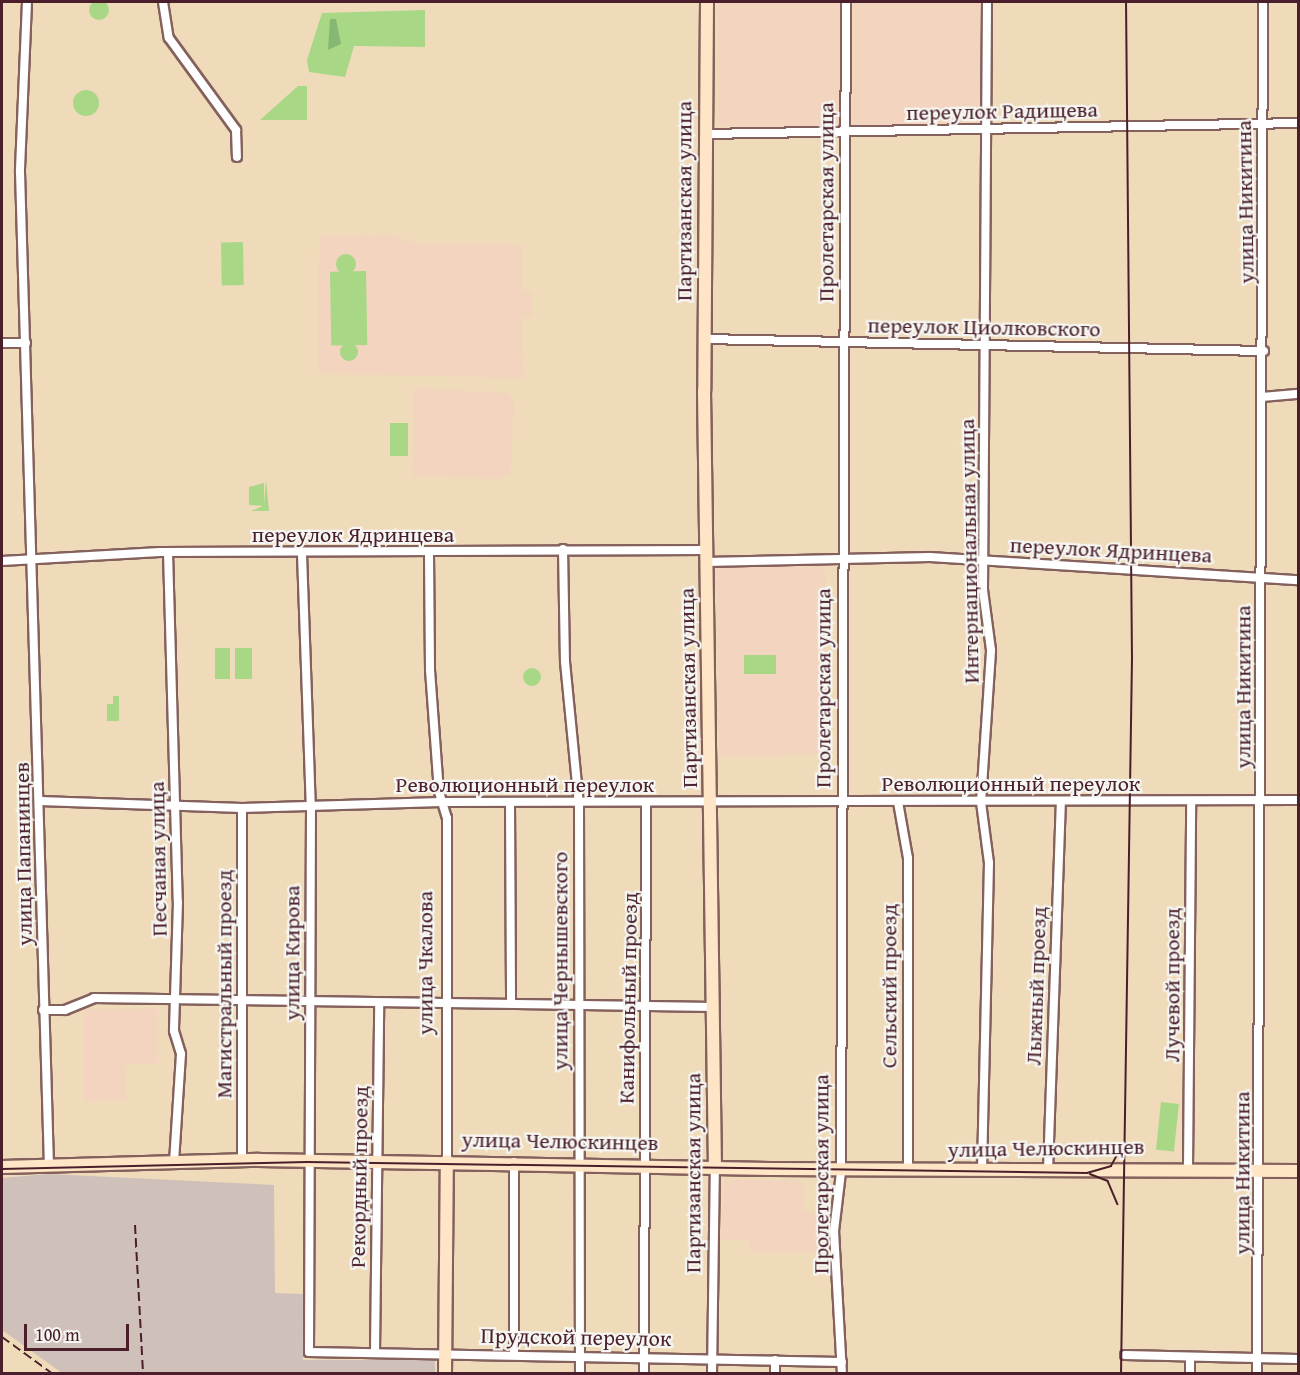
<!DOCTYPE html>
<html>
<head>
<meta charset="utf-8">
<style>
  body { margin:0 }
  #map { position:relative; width:1300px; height:1375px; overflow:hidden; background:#efdbba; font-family:"Gentium Book Plus",serif }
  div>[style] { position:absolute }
  .built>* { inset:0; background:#f3d4be; transform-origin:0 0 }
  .industrial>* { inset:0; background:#cfc0ba }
  .green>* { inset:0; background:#a8d886; transform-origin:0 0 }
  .round { border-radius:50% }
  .forest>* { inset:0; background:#86b873 }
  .roads { filter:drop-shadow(2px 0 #84615d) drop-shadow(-2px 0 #84615d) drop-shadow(0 2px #84615d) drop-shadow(0 -2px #84615d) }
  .street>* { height:8px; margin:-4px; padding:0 4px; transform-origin:4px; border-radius:4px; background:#fff }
  .secondary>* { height:12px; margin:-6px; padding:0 6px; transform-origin:6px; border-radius:6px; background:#fee5c5 }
  .tram>* { height:1.5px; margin:-0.75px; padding:0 0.75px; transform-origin:0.75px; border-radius:0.75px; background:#4a1f2b }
  .rail>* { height:2px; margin-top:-1px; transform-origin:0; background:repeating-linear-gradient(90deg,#4a1f2b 0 9px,transparent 0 13.5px) }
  span { translate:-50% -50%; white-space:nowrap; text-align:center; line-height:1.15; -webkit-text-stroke:4.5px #f6f6f2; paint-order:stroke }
  .street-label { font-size:22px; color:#4a1f2b }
  .frame { position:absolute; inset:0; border:3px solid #4a1f2b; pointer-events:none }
  .scale { position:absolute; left:24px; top:1324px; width:105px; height:27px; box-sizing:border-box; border:3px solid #4a1f2b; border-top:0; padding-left:8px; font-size:18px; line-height:21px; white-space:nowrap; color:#4a1f2b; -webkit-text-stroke:4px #f6f6f2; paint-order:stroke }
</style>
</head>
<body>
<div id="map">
  <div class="built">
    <i style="left:718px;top:2px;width:125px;height:124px"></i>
    <i style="left:853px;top:2px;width:129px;height:123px"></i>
    <i style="clip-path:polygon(392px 235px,416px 244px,522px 245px,522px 292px,532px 292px,532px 316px,522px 317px,523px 378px,318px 373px,319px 236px)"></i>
    <i style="clip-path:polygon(414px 388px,508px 393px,514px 403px,510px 473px,499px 478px,413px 476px)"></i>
    <i style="left:825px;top:566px;width:188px;height:109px;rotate:89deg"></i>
    <i style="clip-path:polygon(84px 1009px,157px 1009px,157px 1063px,125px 1064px,126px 1099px,84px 1101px)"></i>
    <i style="clip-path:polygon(725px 1179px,799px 1181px,805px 1186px,803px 1212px,832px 1213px,833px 1253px,750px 1252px,750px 1239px,721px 1240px)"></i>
  </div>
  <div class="industrial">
    <i style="clip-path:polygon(48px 1174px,274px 1185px,275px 1293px,303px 1294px,303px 1360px,435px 1360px,435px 1373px,62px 1373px,2px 1330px,2px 1178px)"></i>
  </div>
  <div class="green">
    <i class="round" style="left:89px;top:0;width:20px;height:20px"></i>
    <i style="clip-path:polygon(425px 10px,425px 47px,354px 46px,345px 77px,309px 72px,307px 60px,322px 13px)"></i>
    <i style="clip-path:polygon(298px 86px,307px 86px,307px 120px,260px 120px)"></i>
    <i class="round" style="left:73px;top:90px;width:26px;height:26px"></i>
    <i style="left:243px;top:242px;width:43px;height:22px;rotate:89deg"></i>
    <i class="round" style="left:336px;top:254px;width:20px;height:20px"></i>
    <i style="left:366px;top:271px;width:74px;height:36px;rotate:89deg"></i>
    <i class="round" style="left:340px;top:343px;width:18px;height:18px"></i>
    <i style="left:390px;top:423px;width:18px;height:33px"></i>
    <i style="clip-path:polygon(266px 479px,269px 511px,251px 511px,263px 506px,249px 505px,249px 487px,264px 483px,264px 505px)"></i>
    <i style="left:215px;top:648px;width:15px;height:31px"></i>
    <i style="left:235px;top:648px;width:17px;height:31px"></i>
    <i style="left:744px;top:655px;width:32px;height:19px"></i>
    <i class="round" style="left:523px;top:668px;width:18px;height:18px"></i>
    <i style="clip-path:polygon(113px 696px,119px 696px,119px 721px,107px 721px,107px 704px,113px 704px)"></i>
    <i style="left:1161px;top:1102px;width:18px;height:48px;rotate:6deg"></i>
  </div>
  <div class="forest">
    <i style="clip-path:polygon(330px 19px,336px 19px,341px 44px,328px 50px)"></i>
  </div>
  <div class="roads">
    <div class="street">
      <i style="left:27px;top:2px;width:170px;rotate:92.4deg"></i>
      <i style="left:20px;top:172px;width:994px;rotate:88.33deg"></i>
      <i style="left:163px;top:2px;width:36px;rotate:81deg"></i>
      <i style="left:169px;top:38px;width:114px;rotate:53.9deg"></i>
      <i style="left:236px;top:130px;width:27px;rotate:88deg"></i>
      <i style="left:706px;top:134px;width:592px;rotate:-1.06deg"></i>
      <i style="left:704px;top:339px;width:560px;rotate:1.23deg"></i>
      <i style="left:2px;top:343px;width:24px"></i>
      <i style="left:1263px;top:397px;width:35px;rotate:-5deg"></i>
      <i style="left:563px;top:549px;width:113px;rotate:89deg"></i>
      <i style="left:565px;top:662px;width:143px;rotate:84.4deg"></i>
      <i style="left:579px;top:804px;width:570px;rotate:89.9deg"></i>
      <i style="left:168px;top:552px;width:350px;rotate:88.4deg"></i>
      <i style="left:178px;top:902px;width:129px;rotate:91.8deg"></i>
      <i style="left:174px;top:1031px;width:24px;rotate:73deg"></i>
      <i style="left:181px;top:1054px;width:109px;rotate:93.7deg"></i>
      <i style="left:302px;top:554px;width:252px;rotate:88deg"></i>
      <i style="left:311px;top:806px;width:546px;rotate:90.21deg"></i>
      <i style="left:309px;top:1352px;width:533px;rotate:1.07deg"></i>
      <i style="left:429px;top:554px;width:116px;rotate:89.5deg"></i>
      <i style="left:430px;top:670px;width:122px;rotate:85.8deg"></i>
      <i style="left:439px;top:792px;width:27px;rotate:73deg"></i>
      <i style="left:447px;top:818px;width:343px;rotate:90deg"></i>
      <i style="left:2px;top:561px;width:158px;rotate:-3.3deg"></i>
      <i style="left:160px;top:552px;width:546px;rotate:-0.21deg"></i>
      <i style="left:706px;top:562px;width:224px;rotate:-1.3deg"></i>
      <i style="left:930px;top:557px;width:369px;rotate:3.6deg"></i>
      <i style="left:40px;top:801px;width:202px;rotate:2deg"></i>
      <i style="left:242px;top:808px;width:199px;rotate:-1.7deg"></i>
      <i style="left:441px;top:802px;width:857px;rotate:-0.13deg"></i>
      <i style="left:898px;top:802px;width:57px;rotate:79.9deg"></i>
      <i style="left:908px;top:858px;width:312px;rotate:90deg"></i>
      <i style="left:510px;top:803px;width:200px;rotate:89.7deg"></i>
      <i style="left:242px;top:808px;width:352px;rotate:90deg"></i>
      <i style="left:43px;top:1010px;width:22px"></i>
      <i style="left:65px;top:1010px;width:31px;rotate:-22deg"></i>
      <i style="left:94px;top:998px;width:620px;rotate:0.83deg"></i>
      <i style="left:514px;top:1162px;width:192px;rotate:90deg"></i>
      <i style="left:1188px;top:1168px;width:366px;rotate:-89.5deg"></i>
      <i style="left:982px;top:1171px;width:308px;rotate:-88.7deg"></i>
      <i style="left:989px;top:863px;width:62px;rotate:-97.5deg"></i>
      <i style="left:981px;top:802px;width:152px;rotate:-86.2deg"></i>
      <i style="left:991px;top:650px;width:61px;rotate:-97.6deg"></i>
      <i style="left:983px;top:590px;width:588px;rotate:-89.61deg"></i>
      <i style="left:1048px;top:1171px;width:369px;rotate:-88deg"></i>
      <i style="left:375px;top:1351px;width:347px;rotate:-89.3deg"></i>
      <i style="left:1125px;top:1355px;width:173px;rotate:1.3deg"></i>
      <i style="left:775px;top:1360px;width:14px;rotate:90deg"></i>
      <i style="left:644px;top:1374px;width:571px;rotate:-89.8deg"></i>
      <i style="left:712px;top:1374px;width:209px;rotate:-89.2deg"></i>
      <i style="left:842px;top:1374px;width:143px;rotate:-93.2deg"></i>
      <i style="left:834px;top:1231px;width:59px;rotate:-83.2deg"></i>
      <i style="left:841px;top:1172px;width:1170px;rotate:-89.76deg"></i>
      <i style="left:1190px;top:1374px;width:17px;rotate:-90deg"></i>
      <i style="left:1257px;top:1374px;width:1372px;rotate:-89.75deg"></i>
    </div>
    <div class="secondary">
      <i style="left:707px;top:2px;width:389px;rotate:90.4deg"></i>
      <i style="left:704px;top:391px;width:774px;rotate:89.19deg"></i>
      <i style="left:2px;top:1167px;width:257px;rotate:-1.6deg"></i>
      <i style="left:259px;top:1160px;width:511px;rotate:1.01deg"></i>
      <i style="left:770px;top:1169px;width:528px;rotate:0.22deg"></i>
      <i style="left:445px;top:1374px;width:213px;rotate:-89.5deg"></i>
    </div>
  </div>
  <div class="tram">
    <i style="left:2px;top:1169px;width:305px;rotate:-1.3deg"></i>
    <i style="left:307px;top:1162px;width:780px;rotate:0.81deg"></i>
    <i style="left:1087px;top:1173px;width:25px;rotate:-16deg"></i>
    <i style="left:1111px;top:1166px;width:23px;rotate:-61deg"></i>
    <i style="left:1090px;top:1174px;width:19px;rotate:21deg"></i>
    <i style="left:1108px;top:1181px;width:25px;rotate:67deg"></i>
    <i style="left:1121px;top:1374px;width:714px;rotate:-89.12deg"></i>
    <i style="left:1132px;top:660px;width:658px;rotate:-90.52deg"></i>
  </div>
  <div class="rail">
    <i style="left:135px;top:1225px;width:149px;rotate:86.9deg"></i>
    <i style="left:2px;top:1337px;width:63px;rotate:36deg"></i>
  </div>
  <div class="street-label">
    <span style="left:1002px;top:111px;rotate:-1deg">переулок Радищева</span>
    <span style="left:684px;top:201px;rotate:-90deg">Партизанская улица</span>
    <span style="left:826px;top:202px;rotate:-90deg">Пролетарская улица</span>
    <span style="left:1245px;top:202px;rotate:-91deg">улица Никитина</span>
    <span style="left:984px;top:327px;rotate:1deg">переулок Циолковского</span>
    <span style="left:353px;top:535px">переулок Ядринцева</span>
    <span style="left:1111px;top:550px;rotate:3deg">переулок Ядринцева</span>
    <span style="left:969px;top:551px;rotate:-91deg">Интернациональная улица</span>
    <span style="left:1243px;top:687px;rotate:-90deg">улица Никитина</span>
    <span style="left:688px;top:688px;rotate:-91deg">Партизанская улица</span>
    <span style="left:823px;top:688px;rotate:-90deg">Пролетарская улица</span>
    <span style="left:1011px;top:784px">Революционный переулок</span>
    <span style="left:525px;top:785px">Революционный переулок</span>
    <span style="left:23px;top:854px;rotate:-91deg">улица Папанинцев</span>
    <span style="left:158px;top:859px;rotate:-91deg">Песчаная улица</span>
    <span style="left:292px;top:953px;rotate:-90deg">улица Кирова</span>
    <span style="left:560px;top:961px;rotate:-90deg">улица Чернышевского</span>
    <span style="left:425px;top:963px;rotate:-90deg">улица Чкалова</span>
    <span style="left:224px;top:984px;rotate:-90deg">Магистральный проезд</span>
    <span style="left:1172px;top:985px;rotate:-90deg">Лучевой проезд</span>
    <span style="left:889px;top:986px;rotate:-90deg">Сельский проезд</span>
    <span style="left:1036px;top:986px;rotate:-88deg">Лыжный проезд</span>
    <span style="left:628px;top:998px;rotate:-89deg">Канифольный проезд</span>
    <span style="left:560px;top:1141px;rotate:1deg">улица Челюскинцев</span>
    <span style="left:1046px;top:1148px;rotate:-1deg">улица Челюскинцев</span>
    <span style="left:693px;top:1173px;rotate:-90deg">Партизанская улица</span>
    <span style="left:1242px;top:1173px;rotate:-90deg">улица Никитина</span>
    <span style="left:821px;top:1174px;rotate:-90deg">Пролетарская улица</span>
    <span style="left:359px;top:1177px;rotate:-89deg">Рекордный проезд</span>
    <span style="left:576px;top:1337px;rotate:1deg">Прудской переулок</span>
  </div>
  <div class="frame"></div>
  <div class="scale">100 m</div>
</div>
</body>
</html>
